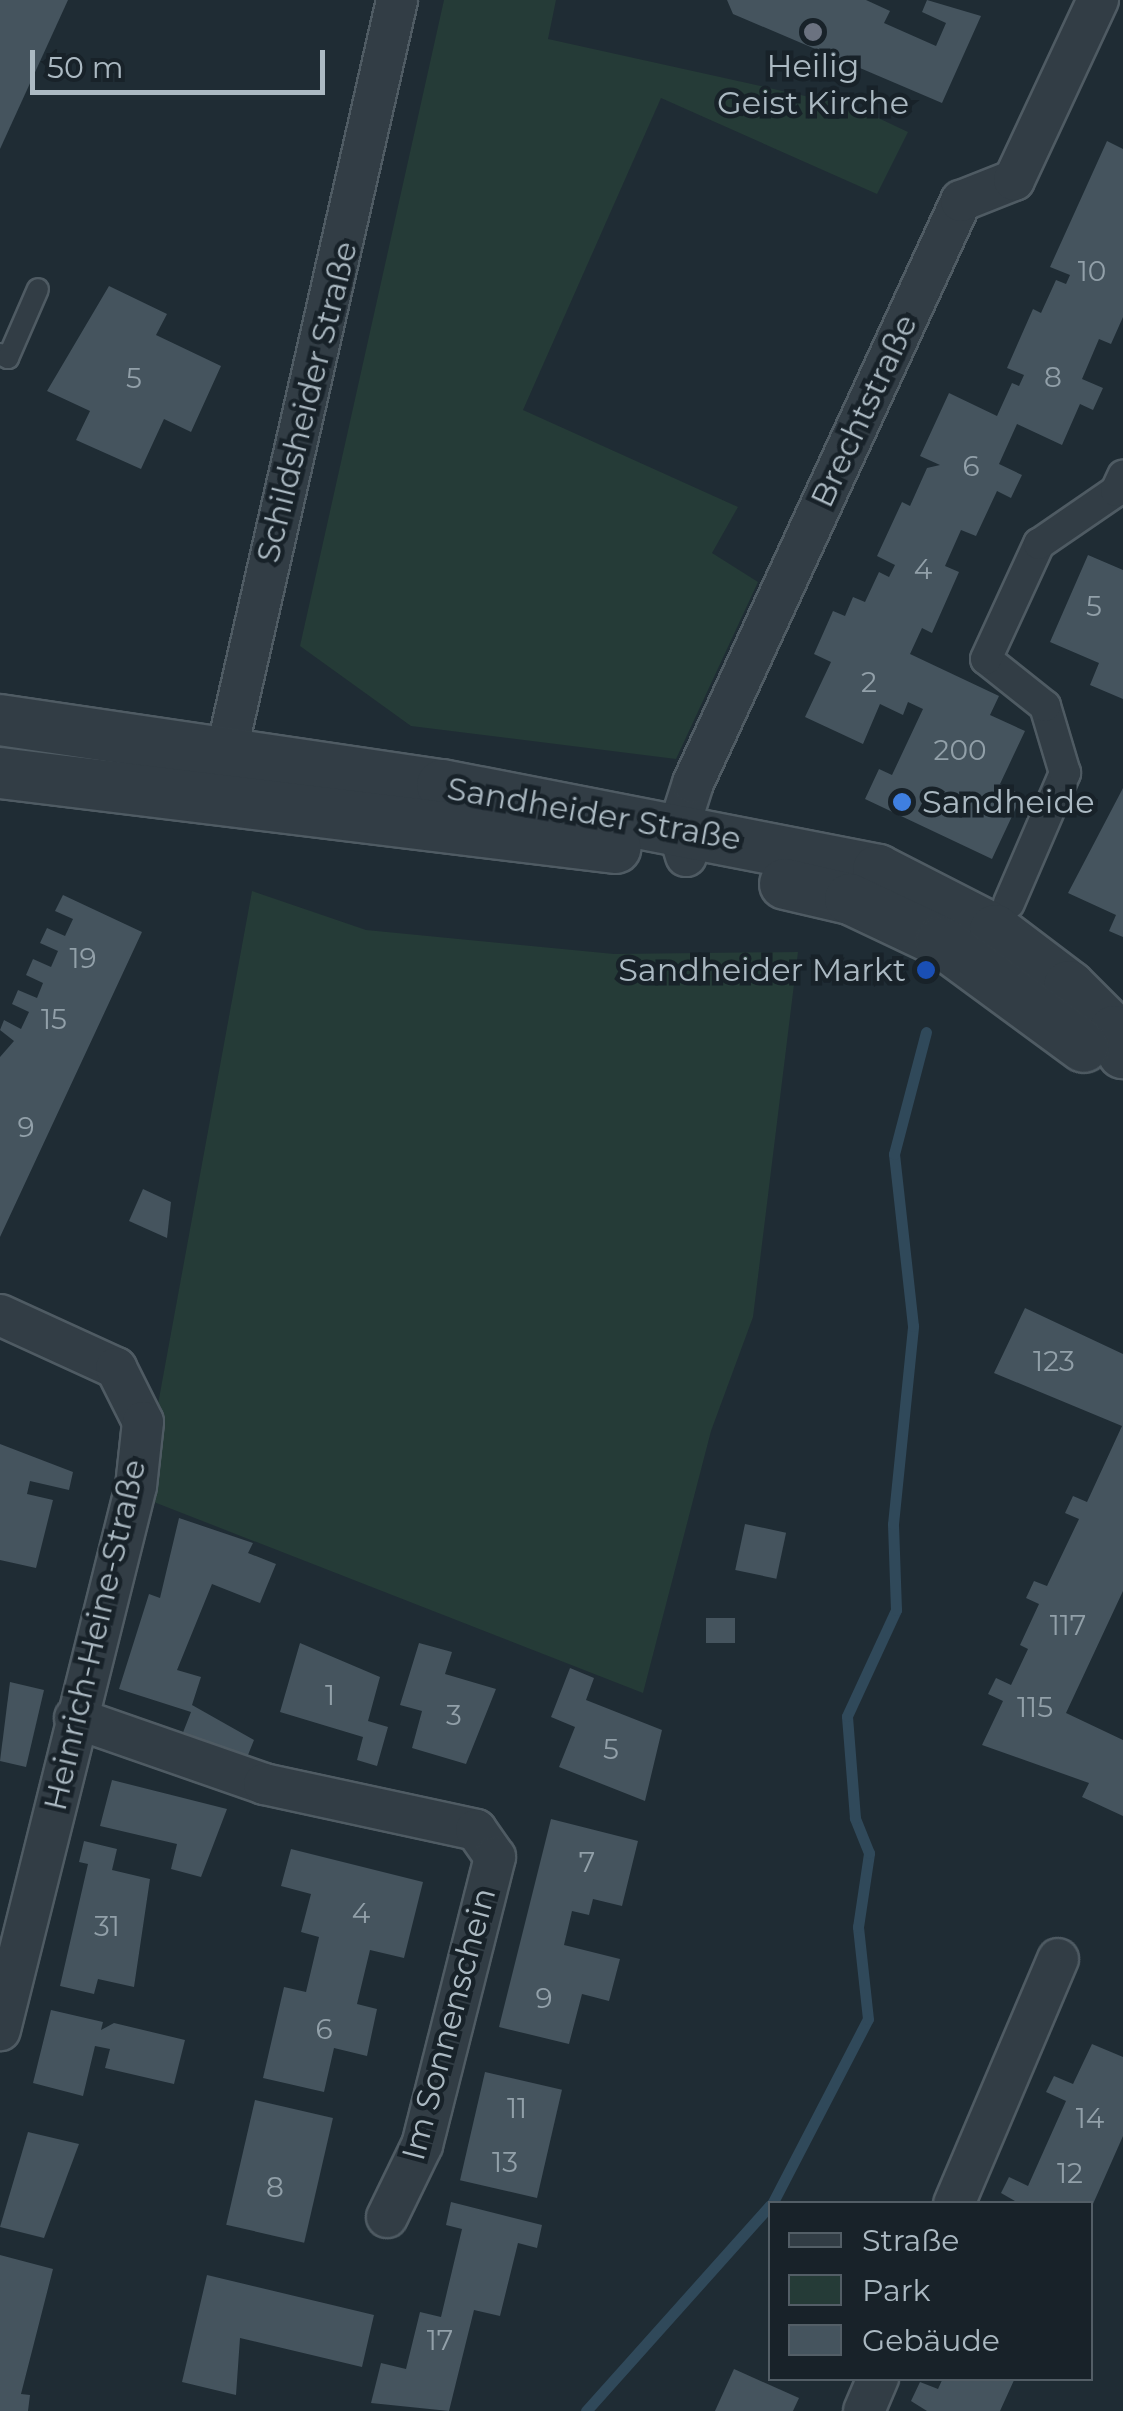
<!DOCTYPE html>
<html>
<head>
<meta charset="utf-8">
<style>
  body { margin:0 }
  #map { position:relative; width:1123px; height:2411px; overflow:hidden; background:#1f2c34; font-family:Montserrat,sans-serif }
  div>[style] { position:absolute }
  .green>* { inset:0; background:#253b37 }
  .stream>* { height:11px; margin:-5.5px; padding:0 5.5px; transform-origin:5.5px; border-radius:5.5px; background:#30495a }
  .building>* { inset:0; background:#45545e; transform-origin:0 0 }
  .roads { filter:drop-shadow(2px 0 #4f5b63) drop-shadow(-2px 0 #4f5b63) drop-shadow(0 2px #4f5b63) drop-shadow(0 -2px #4f5b63) }
  .service>* { height:20px; margin:-10px; padding:0 10px; transform-origin:10px; border-radius:10px; background:#323d45 }
  .pedestrian>* { height:30px; margin:-15px; padding:0 15px; transform-origin:15px; border-radius:15px; background:#323d45 }
  .minor>* { height:40px; margin:-20px; padding:0 20px; transform-origin:20px; border-radius:20px; background:#323d45 }
  .tertiary>* { height:50px; margin:-25px; padding:0 25px; transform-origin:25px; border-radius:25px; background:#323d45 }
  .dots>* { width:28px; height:28px; translate:-50% -50%; box-sizing:border-box; border:5px solid #182229; border-radius:50% }
  span { translate:-50% -50%; white-space:nowrap; text-align:center; line-height:1.15; -webkit-text-stroke:9px #182229; paint-order:stroke }
  .number-label { font-size:28px; color:#92a0a9 }
  .number-label span { -webkit-text-stroke-width:0 }
  .poi-label { font-size:32px; color:#abb9c2 }
  .left { translate:0 -50%; text-align:left }
  .right { translate:-100% -50%; text-align:right }
  .street-label { font-size:32px; color:#abb9c2 }
  .legend { position:absolute; left:768px; top:2201px; width:325px; height:180px; box-sizing:border-box; background:#182229; border:2px solid #535e66; margin:0; padding:12px 18px; list-style:none; font-size:30px; color:#abb9c2 }
  .legend li { display:flex; align-items:center; gap:20px; height:50px }
  .legend b { width:50px; border:2px solid #535e66 }
  .scale { position:absolute; left:30px; top:50px; width:295px; height:45px; box-sizing:border-box; border:5px solid #abb9c2; border-top:0; padding-left:12px; font-size:30px; line-height:35px; white-space:nowrap; color:#abb9c2; -webkit-text-stroke:8px #182229; paint-order:stroke }
</style>
</head>
<body>
<div id="map">
  <div class="green">
    <i style="clip-path:polygon(444px 0,556px 0,548px 39px,855px 107px,908px 132px,877px 194px,661px 98px,523px 410px,738px 507px,712px 553px,758px 582px,676px 759px,411px 726px,300px 646px)"></i>
    <i style="clip-path:polygon(252px 891px,366px 930px,614px 954px,798px 952px,753px 1317px,711px 1431px,643px 1693px,141px 1497px)"></i>
  </div>
  <div class="stream">
    <i style="left:772px;top:2204px;width:208px;rotate:-62.6deg"></i>
    <i style="left:868px;top:2019px;width:93px;rotate:-96.2deg"></i>
    <i style="left:858px;top:1927px;width:75px;rotate:-81.5deg"></i>
    <i style="left:869px;top:1853px;width:38px;rotate:-112deg"></i>
    <i style="left:855px;top:1818px;width:102px;rotate:-94.5deg"></i>
    <i style="left:847px;top:1716px;width:117px;rotate:-65.2deg"></i>
    <i style="left:896px;top:1610px;width:86px;rotate:-92deg"></i>
    <i style="left:893px;top:1524px;width:199px;rotate:-84.2deg"></i>
    <i style="left:913px;top:1326px;width:173px;rotate:-96.3deg"></i>
    <i style="left:894px;top:1154px;width:126px;rotate:-75.3deg"></i>
    <i style="left:586px;top:2411px;width:276px;rotate:-48.2deg"></i>
  </div>
  <div class="building">
    <i style="clip-path:polygon(0 0,68px 0,0 149px)"></i>
    <i style="clip-path:polygon(727px 0,866px 0,890px 11px,884px 23px,936px 46px,946px 23px,922px 12px,927px 0,981px 16px,942px 103px,733px 14px)"></i>
    <i style="clip-path:polygon(1107px 141px,1123px 149px,1123px 317px,1111px 344px,1099px 339px,1082px 379px,1103px 388px,1093px 410px,1080px 404px,1062px 445px,1017px 424px,999px 464px,1022px 475px,1011px 498px,997px 491px,976px 536px,961px 530px,945px 566px,959px 572px,932px 633px,922px 628px,910px 654px,999px 696px,990px 715px,1025px 731px,1000px 784px,1022px 795px,992px 859px,865px 799px,879px 769px,892px 775px,923px 709px,908px 702px,903px 715px,880px 704px,863px 744px,805px 717px,831px 662px,814px 654px,833px 611px,845px 616px,853px 597px,865px 602px,879px 572px,889px 577px,895px 565px,877px 556px,902px 502px,910px 506px,927px 468px,940px 465px,920px 456px,949px 393px,997px 416px,1012px 383px,1019px 386px,1024px 375px,1007px 368px,1033px 309px,1041px 313px,1056px 280px,1066px 284px,1070px 275px,1050px 267px)"></i>
    <i style="clip-path:polygon(109px 286px,167px 314px,156px 335px,221px 366px,191px 432px,164px 419px,141px 469px,76px 440px,90px 411px,47px 391px)"></i>
    <i style="clip-path:polygon(1088px 555px,1123px 570px,1123px 699px,1090px 685px,1099px 663px,1050px 642px)"></i>
    <i style="clip-path:polygon(1123px 788px,1123px 937px,1109px 931px,1116px 915px,1068px 893px)"></i>
    <i style="clip-path:polygon(63px 895px,142px 932px,0 1237px,0 1057px,14px 1041px,0 1030px,4px 1020px,21px 1029px,29px 1012px,12px 1004px,18px 990px,37px 998px,43px 983px,26px 975px,33px 959px,51px 967px,58px 951px,40px 943px,47px 928px,65px 936px,73px 919px,55px 911px)"></i>
    <i style="clip-path:polygon(143px 1189px,171px 1202px,167px 1238px,129px 1221px)"></i>
    <i style="clip-path:polygon(1025px 1308px,1123px 1354px,1123px 1591px,1066px 1713px,1123px 1740px,1123px 1816px,1082px 1797px,1089px 1783px,982px 1745px,1003px 1701px,988px 1694px,996px 1678px,1011px 1685px,1028px 1649px,1020px 1645px,1039px 1604px,1026px 1598px,1034px 1581px,1047px 1586px,1079px 1519px,1065px 1513px,1073px 1496px,1087px 1502px,1122px 1426px,994px 1373px)"></i>
    <i style="clip-path:polygon(0 1444px,73px 1472px,69px 1490px,30px 1481px,27px 1494px,53px 1500px,36px 1568px,0 1560px)"></i>
    <i style="clip-path:polygon(179px 1518px,253px 1543px,248px 1553px,276px 1564px,260px 1603px,212px 1584px,177px 1670px,201px 1677px,192px 1705px,254px 1740px,246px 1760px,182px 1735px,191px 1712px,119px 1689px,149px 1594px,160px 1598px)"></i>
    <i style="left:745px;top:1524px;width:42px;height:47px;rotate:12deg"></i>
    <i style="left:706px;top:1618px;width:29px;height:25px"></i>
    <i style="clip-path:polygon(300px 1643px,380px 1677px,368px 1721px,388px 1727px,377px 1766px,357px 1760px,363px 1737px,280px 1712px)"></i>
    <i style="clip-path:polygon(419px 1643px,452px 1652px,445px 1674px,496px 1689px,466px 1764px,412px 1748px,422px 1711px,400px 1705px)"></i>
    <i style="clip-path:polygon(570px 1668px,594px 1678px,586px 1700px,662px 1730px,645px 1801px,559px 1767px,575px 1727px,551px 1717px)"></i>
    <i style="clip-path:polygon(10px 1682px,44px 1690px,26px 1767px,0 1761px)"></i>
    <i style="clip-path:polygon(112px 1780px,227px 1809px,201px 1877px,171px 1869px,177px 1844px,100px 1826px)"></i>
    <i style="clip-path:polygon(551px 1819px,638px 1841px,622px 1906px,593px 1899px,589px 1915px,572px 1911px,564px 1945px,620px 1959px,609px 2001px,582px 1994px,569px 2044px,499px 2027px)"></i>
    <i style="clip-path:polygon(84px 1841px,117px 1849px,112px 1870px,150px 1879px,134px 1987px,98px 1979px,94px 1994px,60px 1986px,88px 1864px,79px 1862px)"></i>
    <i style="clip-path:polygon(291px 1849px,423px 1882px,404px 1958px,370px 1950px,357px 2004px,377px 2009px,367px 2056px,334px 2048px,324px 2092px,263px 2078px,284px 1987px,306px 1992px,319px 1937px,301px 1932px,311px 1894px,281px 1886px)"></i>
    <i style="clip-path:polygon(51px 2010px,103px 2022px,101px 2030px,114px 2023px,185px 2040px,174px 2084px,105px 2068px,110px 2049px,95px 2046px,83px 2096px,33px 2083px)"></i>
    <i style="clip-path:polygon(1092px 2044px,1123px 2057px,1123px 2136px,1093px 2204px,1020px 2204px,1001px 2193px,1009px 2177px,1028px 2186px,1066px 2101px,1046px 2092px,1054px 2076px,1073px 2084px)"></i>
    <i style="left:485px;top:2072px;width:79px;height:111px;rotate:13deg"></i>
    <i style="left:255px;top:2100px;width:80px;height:128px;rotate:13deg"></i>
    <i style="clip-path:polygon(28px 2132px,79px 2144px,44px 2238px,0 2227px)"></i>
    <i style="clip-path:polygon(451px 2202px,542px 2225px,537px 2248px,518px 2243px,500px 2316px,474px 2310px,449px 2411px,371px 2403px,381px 2363px,406px 2369px,420px 2312px,441px 2317px,462px 2229px,446px 2225px)"></i>
    <i style="clip-path:polygon(0 2255px,53px 2269px,21px 2394px,30px 2395px,28px 2411px,0 2411px)"></i>
    <i style="clip-path:polygon(207px 2275px,374px 2315px,362px 2367px,240px 2338px,236px 2395px,182px 2382px)"></i>
    <i style="clip-path:polygon(734px 2369px,799px 2398px,793px 2411px,715px 2411px)"></i>
    <i style="clip-path:polygon(943px 2378px,1015px 2378px,1000px 2411px,927px 2411px,911px 2401px,920px 2382px,938px 2389px)"></i>
  </div>
  <div class="roads">
    <div class="service">
      <i style="left:0;top:354px;width:9px;rotate:27deg"></i>
      <i style="left:8px;top:358px;width:75px;rotate:-66.5deg"></i>
    </div>
    <div class="pedestrian">
      <i style="left:1009px;top:903px;width:142px;rotate:-66.7deg"></i>
      <i style="left:1065px;top:773px;width:70px;rotate:-106.6deg"></i>
      <i style="left:1045px;top:706px;width:75px;rotate:-141.5deg"></i>
      <i style="left:986px;top:659px;width:127px;rotate:-65.3deg"></i>
      <i style="left:1039px;top:544px;width:93px;rotate:-34.5deg"></i>
      <i style="left:1116px;top:491px;width:17px;rotate:-65deg"></i>
    </div>
    <div class="minor">
      <i style="left:220px;top:780px;width:800px;rotate:-77.21deg"></i>
      <i style="left:686px;top:856px;width:27px;rotate:-107deg"></i>
      <i style="left:678px;top:830px;width:49px;rotate:-72.3deg"></i>
      <i style="left:693px;top:783px;width:641px;rotate:-65.27deg"></i>
      <i style="left:961px;top:201px;width:57px;rotate:-21.6deg"></i>
      <i style="left:1014px;top:180px;width:199px;rotate:-65deg"></i>
      <i style="left:0;top:1315px;width:128px;rotate:24.6deg"></i>
      <i style="left:116px;top:1368px;width:60px;rotate:63.4deg"></i>
      <i style="left:143px;top:1422px;width:64px;rotate:96.2deg"></i>
      <i style="left:136px;top:1486px;width:561px;rotate:104.04deg"></i>
      <i style="left:75px;top:1718px;width:200px;rotate:19.2deg"></i>
      <i style="left:264px;top:1784px;width:217px;rotate:12.2deg"></i>
      <i style="left:476px;top:1830px;width:33px;rotate:55deg"></i>
      <i style="left:495px;top:1857px;width:297px;rotate:104.2deg"></i>
      <i style="left:422px;top:2145px;width:80px;rotate:115.9deg"></i>
      <i style="left:954px;top:2204px;width:266px;rotate:-67deg"></i>
      <i style="left:864px;top:2411px;width:36px;rotate:-67deg"></i>
    </div>
    <div class="tertiary">
      <i style="left:0;top:720px;width:447px;rotate:8.4deg"></i>
      <i style="left:442px;top:785px;width:444px;rotate:11deg"></i>
      <i style="left:878px;top:870px;width:131px;rotate:27.1deg"></i>
      <i style="left:995px;top:930px;width:93px;rotate:37.1deg"></i>
      <i style="left:1069px;top:986px;width:64px;rotate:45deg"></i>
      <i style="left:1114px;top:1031px;width:24px;rotate:68deg"></i>
      <i style="left:0;top:773px;width:620px;rotate:6.95deg"></i>
      <i style="left:785px;top:884px;width:67px;rotate:13deg"></i>
      <i style="left:850px;top:899px;width:101px;rotate:25.3deg"></i>
      <i style="left:941px;top:942px;width:177px;rotate:36.3deg"></i>
    </div>
  </div>
  <div class="dots">
    <i style="left:813px;top:32px;background:#6b7280"></i>
    <i style="left:902px;top:802px;background:#3f7fe0"></i>
    <i style="left:926px;top:970px;background:#1a4fb4"></i>
  </div>
  <div class="number-label">
    <span style="left:1092px;top:271px">10</span>
    <span style="left:1053px;top:377px">8</span>
    <span style="left:134px;top:378px">5</span>
    <span style="left:971px;top:466px">6</span>
    <span style="left:923px;top:569px">4</span>
    <span style="left:1094px;top:606px">5</span>
    <span style="left:869px;top:682px">2</span>
    <span style="left:960px;top:750px">200</span>
    <span style="left:83px;top:958px">19</span>
    <span style="left:54px;top:1019px">15</span>
    <span style="left:26px;top:1127px">9</span>
    <span style="left:1054px;top:1361px">123</span>
    <span style="left:1068px;top:1625px">117</span>
    <span style="left:330px;top:1695px">1</span>
    <span style="left:1035px;top:1707px">115</span>
    <span style="left:454px;top:1715px">3</span>
    <span style="left:611px;top:1749px">5</span>
    <span style="left:587px;top:1862px">7</span>
    <span style="left:361px;top:1913px">4</span>
    <span style="left:107px;top:1926px">31</span>
    <span style="left:544px;top:1998px">9</span>
    <span style="left:324px;top:2029px">6</span>
    <span style="left:517px;top:2108px">11</span>
    <span style="left:1090px;top:2118px">14</span>
    <span style="left:505px;top:2162px">13</span>
    <span style="left:1070px;top:2173px">12</span>
    <span style="left:275px;top:2187px">8</span>
    <span style="left:440px;top:2340px">17</span>
  </div>
  <div class="poi-label">
    <span style="left:813px;top:85px">Heilig<br>Geist Kirche</span>
    <span class="left" style="left:922px;top:802px">Sandheide</span>
    <span class="right" style="left:906px;top:970px">Sandheider Markt</span>
  </div>
  <div class="street-label">
    <span style="left:307px;top:402px;rotate:-76deg">Schildsheider Straße</span>
    <span style="left:864px;top:411px;rotate:-65deg">Brechtstraße</span>
    <span style="left:594px;top:814px;rotate:10deg">Sandheider Straße</span>
    <span style="left:95px;top:1635px;rotate:-77deg">Heinrich-Heine-Straße</span>
    <span style="left:449px;top:2024px;rotate:-75deg">Im Sonnenschein</span>
  </div>
  <ul class="legend">
  <li><b style="height:12px;background:#323d45"></b>Straße</li>
  <li><b style="height:28px;background:#253b37"></b>Park</li>
  <li><b style="height:28px;background:#45545e"></b>Gebäude</li>
  </ul>
  <div class="scale">50 m</div>
</div>
</body>
</html>
